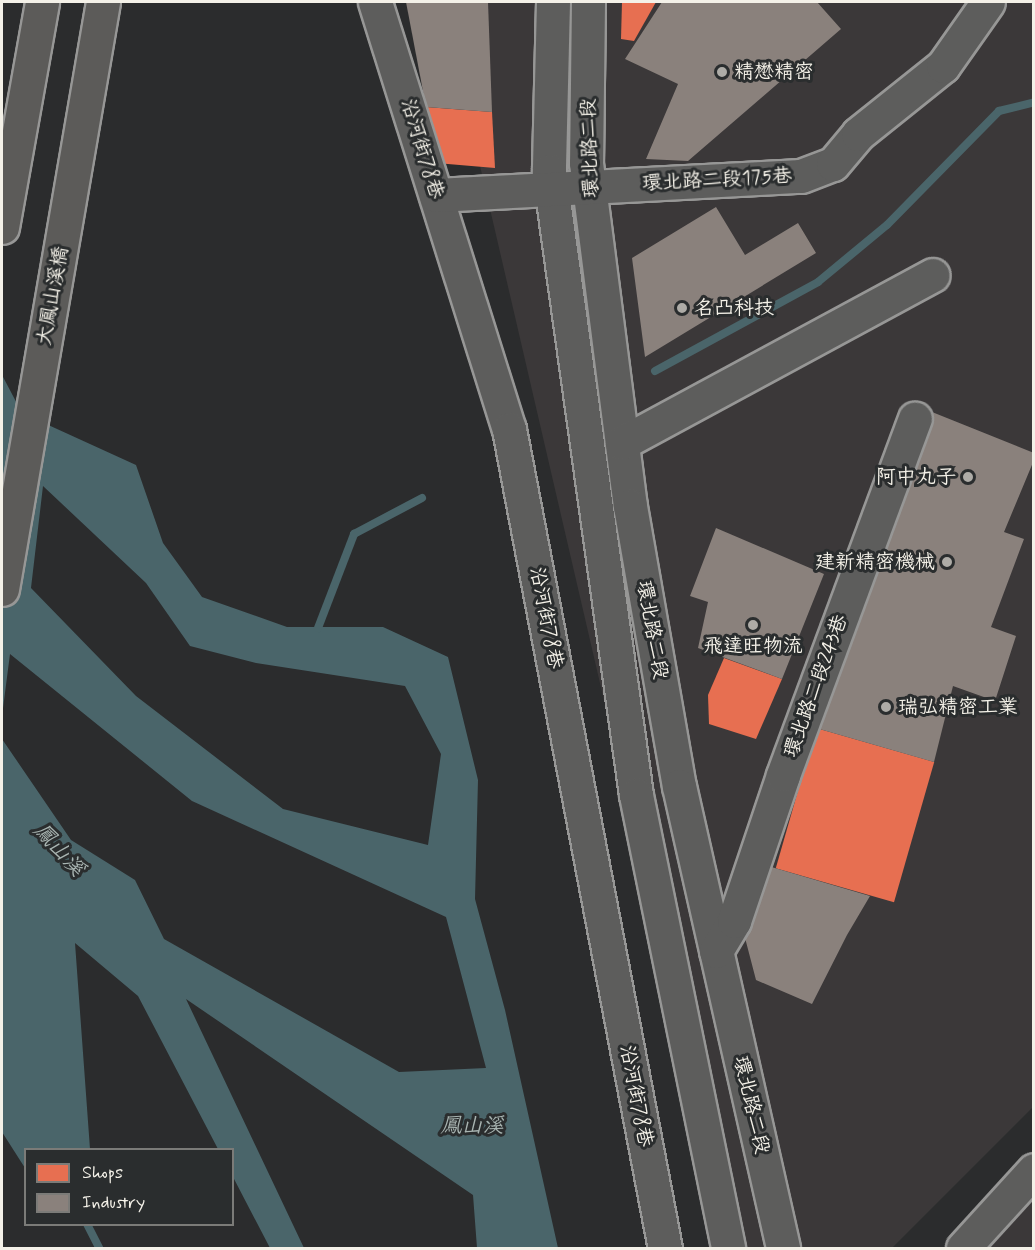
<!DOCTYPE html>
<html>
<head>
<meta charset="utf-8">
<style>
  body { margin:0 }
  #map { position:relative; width:1035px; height:1250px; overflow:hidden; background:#2b2c2d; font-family:Mynerve,"LXGW WenKai TC",sans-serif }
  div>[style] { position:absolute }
  .built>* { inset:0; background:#3b3839 }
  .water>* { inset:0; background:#4a656a }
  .shops>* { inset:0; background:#e76f51; transform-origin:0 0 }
  .industry>* { inset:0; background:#8a817c }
  .stream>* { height:8px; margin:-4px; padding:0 4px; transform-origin:4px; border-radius:4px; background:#4a656a }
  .roads { filter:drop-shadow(2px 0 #979796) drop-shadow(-2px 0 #979796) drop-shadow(0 2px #979796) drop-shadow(0 -2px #979796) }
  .minor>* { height:33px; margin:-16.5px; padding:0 16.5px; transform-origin:16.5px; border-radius:16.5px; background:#5d5d5c }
  .highway>* { height:33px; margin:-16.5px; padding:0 16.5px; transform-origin:16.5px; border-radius:16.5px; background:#5c5b59 }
  .dots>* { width:16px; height:16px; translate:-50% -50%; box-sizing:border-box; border:3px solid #2a2d2e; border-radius:50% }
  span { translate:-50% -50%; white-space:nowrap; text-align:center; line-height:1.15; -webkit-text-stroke:6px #2a2d2e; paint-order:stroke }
  .poi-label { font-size:20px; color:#f4f1e8 }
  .left { translate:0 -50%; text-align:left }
  .right { translate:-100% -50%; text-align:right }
  .street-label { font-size:20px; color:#f4f1e8 }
  .water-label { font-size:21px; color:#a9b5b2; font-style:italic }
  .frame { position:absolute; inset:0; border:3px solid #f4f1e8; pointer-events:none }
  .legend { position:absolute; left:24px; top:1148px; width:210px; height:78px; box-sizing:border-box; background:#2a2d2e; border:2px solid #7b7b78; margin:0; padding:8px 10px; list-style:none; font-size:18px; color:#f4f1e8 }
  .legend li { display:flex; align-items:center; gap:12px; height:30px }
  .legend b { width:30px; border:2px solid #7b7b78 }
</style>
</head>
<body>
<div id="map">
  <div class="built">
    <i style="clip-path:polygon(442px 2px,1033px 2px,1033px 1107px,892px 1248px,731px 1248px)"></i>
    <i style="clip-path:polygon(1033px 1195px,1033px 1248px,980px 1248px)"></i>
  </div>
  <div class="water">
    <i style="clip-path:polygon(evenodd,2px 375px,22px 413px,136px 465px,163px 543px,202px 597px,287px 627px,383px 627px,448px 657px,478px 780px,475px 899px,505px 1010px,558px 1248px,477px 1248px,473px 1195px,186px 999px,304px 1248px,270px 1248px,233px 1177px,232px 1150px,218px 1149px,138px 996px,75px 943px,90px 1149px,26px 1150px,25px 1168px,2px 1132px,2px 739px,71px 840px,135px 880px,164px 939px,399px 1072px,486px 1068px,446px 917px,192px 801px,10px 654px,2px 716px,2px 375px,43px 486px,146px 583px,190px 646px,256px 663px,405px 686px,441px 754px,428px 845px,283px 809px,136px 696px,31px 588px,43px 486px)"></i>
  </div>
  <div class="shops">
    <i style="clip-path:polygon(622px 2px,656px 2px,634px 41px,621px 39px)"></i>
    <i style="clip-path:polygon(426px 107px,492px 112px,495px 168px,436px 163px)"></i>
    <i style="clip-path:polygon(724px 658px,782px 679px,756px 739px,709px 724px,708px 695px)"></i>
    <i style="left:816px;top:728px;width:123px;height:146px;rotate:16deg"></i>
  </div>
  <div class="industry">
    <i style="clip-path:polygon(406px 2px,488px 2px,492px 112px,426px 107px)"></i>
    <i style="clip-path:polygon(662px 2px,817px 2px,841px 29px,688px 161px,646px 159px,678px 84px,625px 59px)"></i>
    <i style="clip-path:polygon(716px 207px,745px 255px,798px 223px,816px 253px,645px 357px,632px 258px)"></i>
    <i style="clip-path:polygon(932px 412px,1034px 453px,1034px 460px,1004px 532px,1024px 539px,991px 627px,1016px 636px,995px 701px,953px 686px,934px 762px,816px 728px,848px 651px)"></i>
    <i style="clip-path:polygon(716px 528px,824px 574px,782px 679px,698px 648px,708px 602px,690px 596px)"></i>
    <i style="clip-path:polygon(768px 866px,870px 896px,847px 935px,812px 1004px,756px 980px,744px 934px)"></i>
  </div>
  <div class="stream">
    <i style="left:655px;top:371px;width:186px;rotate:-28.6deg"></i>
    <i style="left:818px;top:282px;width:89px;rotate:-39.6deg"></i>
    <i style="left:887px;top:225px;width:160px;rotate:-45.5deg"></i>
    <i style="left:999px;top:111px;width:36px;rotate:-14deg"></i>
    <i style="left:318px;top:628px;width:101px;rotate:-69deg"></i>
    <i style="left:354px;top:534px;width:77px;rotate:-27.9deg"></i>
    <i style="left:87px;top:1224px;width:27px;rotate:63deg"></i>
  </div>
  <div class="roads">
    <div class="minor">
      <i style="left:375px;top:2px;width:448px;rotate:72.6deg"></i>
      <i style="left:509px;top:429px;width:834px;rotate:79.22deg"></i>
      <i style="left:553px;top:2px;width:169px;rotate:91.4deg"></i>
      <i style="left:549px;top:171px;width:630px;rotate:82.06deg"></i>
      <i style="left:636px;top:795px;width:462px;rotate:78.5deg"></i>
      <i style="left:588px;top:2px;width:161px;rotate:90.7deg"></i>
      <i style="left:586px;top:163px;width:346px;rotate:82.7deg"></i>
      <i style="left:630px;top:506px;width:284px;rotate:80.1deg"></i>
      <i style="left:679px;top:786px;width:474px;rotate:77.3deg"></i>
      <i style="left:436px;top:195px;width:365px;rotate:-3deg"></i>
      <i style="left:801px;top:176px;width:34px;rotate:-21deg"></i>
      <i style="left:833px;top:164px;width:39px;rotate:-50deg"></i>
      <i style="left:858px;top:134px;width:109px;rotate:-38.7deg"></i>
      <i style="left:943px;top:66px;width:78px;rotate:-54.9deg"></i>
      <i style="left:622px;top:443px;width:353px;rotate:-28.4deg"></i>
      <i style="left:716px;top:951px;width:35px;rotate:-59deg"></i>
      <i style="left:734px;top:921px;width:154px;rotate:-71.4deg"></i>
      <i style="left:783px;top:775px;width:380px;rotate:-69.7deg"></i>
      <i style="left:963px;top:1248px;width:105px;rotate:-47.7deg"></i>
    </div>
    <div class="highway">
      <i style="left:2px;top:227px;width:229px;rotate:-79.9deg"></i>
      <i style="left:2px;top:589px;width:596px;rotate:-80.24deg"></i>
    </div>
  </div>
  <div class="dots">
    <i style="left:722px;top:72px;background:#aeaca7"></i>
    <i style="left:682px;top:308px;background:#aeaca7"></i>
    <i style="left:968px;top:477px;background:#aeaca7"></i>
    <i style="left:947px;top:562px;background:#aeaca7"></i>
    <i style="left:753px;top:625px;background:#aeaca7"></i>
    <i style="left:886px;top:707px;background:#aeaca7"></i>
  </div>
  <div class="poi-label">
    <span class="left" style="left:734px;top:72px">精懋精密</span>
    <span class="left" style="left:694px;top:308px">名凸科技</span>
    <span class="right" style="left:956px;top:477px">阿中丸子</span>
    <span class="right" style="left:935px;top:562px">建新精密機械</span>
    <span style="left:753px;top:646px">飛達旺物流</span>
    <span class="left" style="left:898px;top:707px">瑞弘精密工業</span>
  </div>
  <div class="street-label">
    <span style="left:590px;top:148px;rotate:-92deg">環北路二段</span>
    <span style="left:422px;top:149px;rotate:73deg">沿河街78巷</span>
    <span style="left:717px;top:180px;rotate:-3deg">環北路二段175巷</span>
    <span style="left:53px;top:296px;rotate:-80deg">大鳳山溪橋</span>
    <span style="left:546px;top:618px;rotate:79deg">沿河街78巷</span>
    <span style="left:652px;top:630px;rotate:80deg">環北路二段</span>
    <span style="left:816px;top:686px;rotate:-70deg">環北路二段243巷</span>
    <span style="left:636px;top:1096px;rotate:79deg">沿河街78巷</span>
    <span style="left:751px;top:1105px;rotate:77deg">環北路二段</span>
  </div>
  <div class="water-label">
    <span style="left:59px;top:850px;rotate:47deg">鳳山溪</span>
    <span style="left:472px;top:1126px">鳳山溪</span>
  </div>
  <div class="frame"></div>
  <ul class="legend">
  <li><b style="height:16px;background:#e76f51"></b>Shops</li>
  <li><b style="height:16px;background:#8a817c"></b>Industry</li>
  </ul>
</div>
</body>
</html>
